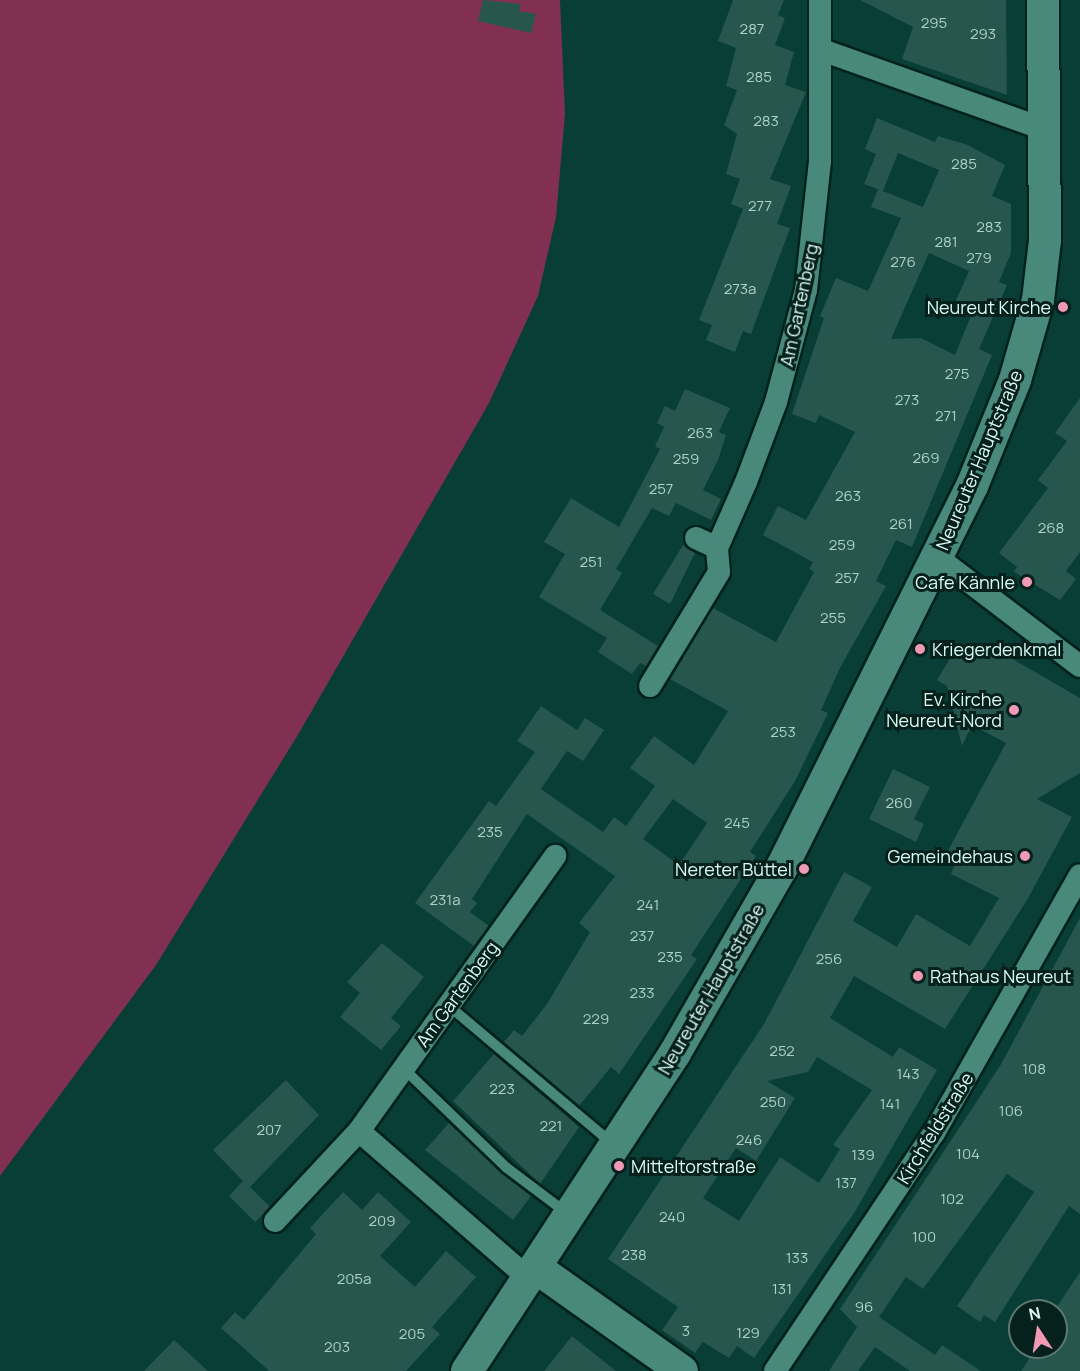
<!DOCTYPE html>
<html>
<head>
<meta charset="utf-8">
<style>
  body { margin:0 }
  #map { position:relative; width:1080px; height:1371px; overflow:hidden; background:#083e35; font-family:Manrope,sans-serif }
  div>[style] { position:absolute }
  .green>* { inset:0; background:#823051 }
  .building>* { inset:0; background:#26564d }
  .roads { filter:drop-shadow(2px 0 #00221c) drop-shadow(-2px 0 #00221c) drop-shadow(0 2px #00221c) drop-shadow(0 -2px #00221c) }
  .lane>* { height:10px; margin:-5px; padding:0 5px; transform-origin:5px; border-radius:5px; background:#49897c }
  .street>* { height:22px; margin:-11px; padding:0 11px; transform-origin:11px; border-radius:11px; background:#49897c }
  .secondary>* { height:32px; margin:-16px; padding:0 16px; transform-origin:16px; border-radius:16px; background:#49897c }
  .dots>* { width:16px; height:16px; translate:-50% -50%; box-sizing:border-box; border:3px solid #06211c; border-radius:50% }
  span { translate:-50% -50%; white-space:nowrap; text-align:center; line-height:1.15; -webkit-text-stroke:6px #06211c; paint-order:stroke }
  .number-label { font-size:15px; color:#add1c9 }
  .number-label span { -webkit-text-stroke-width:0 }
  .street-label { font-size:18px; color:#dafaf2 }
  .poi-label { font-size:18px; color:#dafaf2 }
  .right { translate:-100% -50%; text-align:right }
  .left { translate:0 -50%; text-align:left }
  .north { position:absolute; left:1008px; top:1299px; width:60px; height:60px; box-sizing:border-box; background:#06211c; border:2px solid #5b7872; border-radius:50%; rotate:348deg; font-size:16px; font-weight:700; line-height:24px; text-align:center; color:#dafaf2 }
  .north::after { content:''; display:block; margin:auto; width:21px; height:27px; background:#f09ab6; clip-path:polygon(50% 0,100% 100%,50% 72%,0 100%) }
</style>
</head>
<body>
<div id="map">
  <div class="green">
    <i style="clip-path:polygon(0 0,560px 0,565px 114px,556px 217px,538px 296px,489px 403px,299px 733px,156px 965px,0 1176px)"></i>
  </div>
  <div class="building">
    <i style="clip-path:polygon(483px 0,521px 4px,519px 11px,536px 14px,531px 33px,478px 21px)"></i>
    <i style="clip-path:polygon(733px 0,784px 0,778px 15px,785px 18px,775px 45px,794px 52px,785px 85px,806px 92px,770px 179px,791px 186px,777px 224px,790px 228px,751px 334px,743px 331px,735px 352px,706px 340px,712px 325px,699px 320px,743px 209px,731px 204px,740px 179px,726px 174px,737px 134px,724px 125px,737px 90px,726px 86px,736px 48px,718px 41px)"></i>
    <i style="clip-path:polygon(860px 0,1006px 0,1007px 95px,902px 59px,913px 27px)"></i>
    <i style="clip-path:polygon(evenodd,877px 118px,935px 142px,938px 136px,968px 145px,1005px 165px,992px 196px,1011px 204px,1011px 253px,999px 282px,1007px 285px,979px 349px,992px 355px,912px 547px,896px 540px,876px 581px,886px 586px,841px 666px,821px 710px,828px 713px,795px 781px,750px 852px,756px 856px,691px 955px,697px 959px,619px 1074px,611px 1067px,579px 1106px,504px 1042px,514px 1030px,522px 1036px,547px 1004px,590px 932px,579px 923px,615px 876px,527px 814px,472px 899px,477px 903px,470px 912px,489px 926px,474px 946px,415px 903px,489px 801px,496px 806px,535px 752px,517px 741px,541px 706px,577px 730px,585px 718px,604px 730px,583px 761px,567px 751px,541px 789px,603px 832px,614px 817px,626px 826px,655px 786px,630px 768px,654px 736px,694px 765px,728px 711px,670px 679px,713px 608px,776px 642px,814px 572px,809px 569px,813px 562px,763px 535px,778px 506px,806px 520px,855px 432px,819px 415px,816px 423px,792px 414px,824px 318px,820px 316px,836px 278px,868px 291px,901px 218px,871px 207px,878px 189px,923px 207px,939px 170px,898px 153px,883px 191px,864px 184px,876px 154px,865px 149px,877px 118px,929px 253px,969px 271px,954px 305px,972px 313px,955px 355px,921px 338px,891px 339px,929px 253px,877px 118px,673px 799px,707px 823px,679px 865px,643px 839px,673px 799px)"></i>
    <i style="clip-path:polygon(685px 389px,730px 408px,719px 432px,726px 435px,718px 460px,703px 490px,721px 499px,711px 520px,676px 503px,669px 516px,652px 508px,616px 569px,622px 573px,600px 610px,658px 646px,646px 666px,640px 663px,632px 674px,598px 652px,607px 638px,539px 597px,565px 554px,544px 542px,571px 498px,619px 527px,660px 449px,655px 446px,664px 427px,657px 423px,665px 406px,675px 411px)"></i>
    <i style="clip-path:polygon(1080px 398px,1080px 552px,1066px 571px,1076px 579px,1060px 600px,1014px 572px,1017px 567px,999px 553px,1048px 488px,1038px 480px,1067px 441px,1055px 433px)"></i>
    <i style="clip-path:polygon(683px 545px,695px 553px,670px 604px,653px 594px)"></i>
    <i style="clip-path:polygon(evenodd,985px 643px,1080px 698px,1080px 773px,1037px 799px,1072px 817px,1027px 900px,945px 1029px,854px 976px,830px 1018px,893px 1057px,899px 1047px,937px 1070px,854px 1213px,754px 1358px,737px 1346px,729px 1358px,703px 1342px,695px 1353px,662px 1330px,678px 1307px,608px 1259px,764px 1024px,844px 872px,872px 887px,853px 921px,897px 947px,916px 914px,970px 946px,999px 898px,951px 874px,956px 862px,945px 856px,1006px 743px,972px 725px,962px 746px,947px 686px,937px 680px,954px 652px,975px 661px,985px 643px,817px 1057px,872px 1090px,833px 1145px,840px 1149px,819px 1183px,780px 1157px,739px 1221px,703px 1198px,736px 1148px,756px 1161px,795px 1098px,767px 1081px,808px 1072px,817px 1057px)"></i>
    <i style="clip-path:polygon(893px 769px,930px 787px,914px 819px,924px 824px,916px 842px,869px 819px)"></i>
    <i style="clip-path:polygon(1080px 918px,1080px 1214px,1069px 1206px,995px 1322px,984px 1315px,980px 1322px,957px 1306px,1034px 1192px,1007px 1174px,923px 1289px,906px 1277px,879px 1317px,935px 1355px,942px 1345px,981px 1371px,910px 1371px,875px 1347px,858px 1371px,829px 1371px,857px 1327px,840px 1309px,1000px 1066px)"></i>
    <i style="clip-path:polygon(382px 943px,424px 977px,391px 1018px,401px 1026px,381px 1050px,340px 1017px,360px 993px,347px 982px)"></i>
    <i style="clip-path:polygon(494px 1054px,579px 1127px,540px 1184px,453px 1101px)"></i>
    <i style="clip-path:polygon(286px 1080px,319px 1115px,250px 1187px,270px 1207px,255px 1222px,229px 1196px,243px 1181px,213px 1150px)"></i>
    <i style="clip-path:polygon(449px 1123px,531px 1196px,513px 1220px,425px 1150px)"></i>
    <i style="clip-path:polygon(343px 1192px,362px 1210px,378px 1192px,411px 1222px,380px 1256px,415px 1287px,446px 1251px,476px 1277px,432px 1327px,440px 1334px,406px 1371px,269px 1371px,221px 1328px,235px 1312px,244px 1320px,316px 1234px,310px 1228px)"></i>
    <i style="clip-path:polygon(1080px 1272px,1080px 1371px,1021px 1371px,1037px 1347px,1056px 1347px,1056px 1308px)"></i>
    <i style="clip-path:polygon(572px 1336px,616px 1371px,544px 1371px)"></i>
    <i style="clip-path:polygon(174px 1340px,208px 1371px,144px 1371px)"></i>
  </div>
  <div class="roads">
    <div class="lane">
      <i style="left:449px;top:1006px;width:214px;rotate:40.1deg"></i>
      <i style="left:403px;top:1068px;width:144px;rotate:43.9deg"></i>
      <i style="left:507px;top:1168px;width:76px;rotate:37deg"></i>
    </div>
    <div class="street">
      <i style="left:822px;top:50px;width:236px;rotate:19.6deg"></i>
      <i style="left:696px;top:538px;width:23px;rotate:25deg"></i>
      <i style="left:717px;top:548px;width:72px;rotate:-66.3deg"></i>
      <i style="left:746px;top:482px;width:85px;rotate:-69.4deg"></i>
      <i style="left:776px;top:402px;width:116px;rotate:-75deg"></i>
      <i style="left:806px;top:290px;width:130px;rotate:-83.8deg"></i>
      <i style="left:820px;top:161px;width:161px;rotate:-90deg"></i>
      <i style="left:938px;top:558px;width:178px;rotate:37.3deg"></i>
      <i style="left:650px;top:686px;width:133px;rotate:-58.8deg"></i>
      <i style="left:719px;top:572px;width:24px;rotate:-95deg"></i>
      <i style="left:359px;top:1131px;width:338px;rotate:-54.5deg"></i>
      <i style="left:275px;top:1221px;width:123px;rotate:-47deg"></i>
      <i style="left:359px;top:1131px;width:224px;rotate:41deg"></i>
      <i style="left:775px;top:1371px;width:286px;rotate:-56.3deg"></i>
      <i style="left:934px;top:1133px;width:296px;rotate:-60.5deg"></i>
    </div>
    <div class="secondary">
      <i style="left:535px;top:1267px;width:180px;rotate:35.3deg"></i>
      <i style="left:467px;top:1371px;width:380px;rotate:-56.8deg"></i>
      <i style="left:675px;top:1053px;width:212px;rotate:-60.1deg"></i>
      <i style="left:781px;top:869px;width:428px;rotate:-63.5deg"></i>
      <i style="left:972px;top:486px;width:114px;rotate:-67.9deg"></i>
      <i style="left:1015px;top:380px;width:83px;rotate:-74deg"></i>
      <i style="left:1038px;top:300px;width:60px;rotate:-83.3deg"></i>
      <i style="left:1045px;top:240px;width:240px;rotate:-90.5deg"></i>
    </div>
  </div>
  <div class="dots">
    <i style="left:1063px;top:307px;background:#f09ab6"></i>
    <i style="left:1027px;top:582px;background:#f09ab6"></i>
    <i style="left:920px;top:649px;background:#f09ab6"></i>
    <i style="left:1014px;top:710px;background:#f09ab6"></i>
    <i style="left:1025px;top:856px;background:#f09ab6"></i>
    <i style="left:804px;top:869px;background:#f09ab6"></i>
    <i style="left:918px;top:976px;background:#f09ab6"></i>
    <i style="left:619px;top:1166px;background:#f09ab6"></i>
  </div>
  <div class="number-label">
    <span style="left:934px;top:23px">295</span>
    <span style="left:752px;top:29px">287</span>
    <span style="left:983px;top:34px">293</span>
    <span style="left:759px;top:77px">285</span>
    <span style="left:766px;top:121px">283</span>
    <span style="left:964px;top:164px">285</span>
    <span style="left:760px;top:206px">277</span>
    <span style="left:989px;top:227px">283</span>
    <span style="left:946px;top:242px">281</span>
    <span style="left:979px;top:258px">279</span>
    <span style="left:903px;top:262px">276</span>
    <span style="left:740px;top:289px">273a</span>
    <span style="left:957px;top:374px">275</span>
    <span style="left:907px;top:400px">273</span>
    <span style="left:946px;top:416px">271</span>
    <span style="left:700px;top:433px">263</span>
    <span style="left:926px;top:458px">269</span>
    <span style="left:686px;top:459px">259</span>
    <span style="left:661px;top:489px">257</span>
    <span style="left:848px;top:496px">263</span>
    <span style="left:901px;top:524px">261</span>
    <span style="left:1051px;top:528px">268</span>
    <span style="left:842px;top:545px">259</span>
    <span style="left:591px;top:562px">251</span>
    <span style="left:847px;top:578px">257</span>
    <span style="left:833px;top:618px">255</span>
    <span style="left:783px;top:732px">253</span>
    <span style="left:899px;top:803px">260</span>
    <span style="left:737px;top:823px">245</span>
    <span style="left:490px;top:832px">235</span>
    <span style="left:445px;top:900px">231a</span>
    <span style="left:648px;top:905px">241</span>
    <span style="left:642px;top:936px">237</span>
    <span style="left:670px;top:957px">235</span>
    <span style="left:829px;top:959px">256</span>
    <span style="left:642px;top:993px">233</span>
    <span style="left:596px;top:1019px">229</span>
    <span style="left:782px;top:1051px">252</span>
    <span style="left:1034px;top:1069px">108</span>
    <span style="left:908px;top:1074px">143</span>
    <span style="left:502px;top:1089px">223</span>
    <span style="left:773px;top:1102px">250</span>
    <span style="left:890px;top:1104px">141</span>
    <span style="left:1011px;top:1111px">106</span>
    <span style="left:551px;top:1126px">221</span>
    <span style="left:269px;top:1130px">207</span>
    <span style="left:749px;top:1140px">246</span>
    <span style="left:968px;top:1154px">104</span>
    <span style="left:863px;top:1155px">139</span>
    <span style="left:846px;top:1183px">137</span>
    <span style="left:952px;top:1199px">102</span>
    <span style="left:672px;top:1217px">240</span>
    <span style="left:382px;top:1221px">209</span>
    <span style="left:924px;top:1237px">100</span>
    <span style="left:634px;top:1255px">238</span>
    <span style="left:797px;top:1258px">133</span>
    <span style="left:354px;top:1279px">205a</span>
    <span style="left:782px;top:1289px">131</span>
    <span style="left:864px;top:1307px">96</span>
    <span style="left:686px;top:1331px">3</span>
    <span style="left:748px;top:1333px">129</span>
    <span style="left:412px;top:1334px">205</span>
    <span style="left:337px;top:1347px">203</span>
  </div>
  <div class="street-label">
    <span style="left:799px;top:305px;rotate:-78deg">Am Gartenberg</span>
    <span style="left:979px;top:460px;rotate:-67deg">Neureuter Hauptstraße</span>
    <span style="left:711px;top:989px;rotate:-60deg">Neureuter Hauptstraße</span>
    <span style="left:457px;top:994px;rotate:-54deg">Am Gartenberg</span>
    <span style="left:935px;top:1128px;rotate:-58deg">Kirchfeldstraße</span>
  </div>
  <div class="poi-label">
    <span class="right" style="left:1051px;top:307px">Neureut Kirche</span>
    <span class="right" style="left:1015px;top:582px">Cafe Kännle</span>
    <span class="left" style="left:932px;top:649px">Kriegerdenkmal</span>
    <span class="right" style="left:1002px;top:710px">Ev. Kirche<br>Neureut-Nord</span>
    <span class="right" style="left:1013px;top:856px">Gemeindehaus</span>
    <span class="right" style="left:792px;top:869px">Nereter Büttel</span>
    <span class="left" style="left:930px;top:976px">Rathaus Neureut</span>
    <span class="left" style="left:631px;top:1166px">Mitteltorstraße</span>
  </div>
  <div class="north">N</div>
</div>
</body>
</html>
